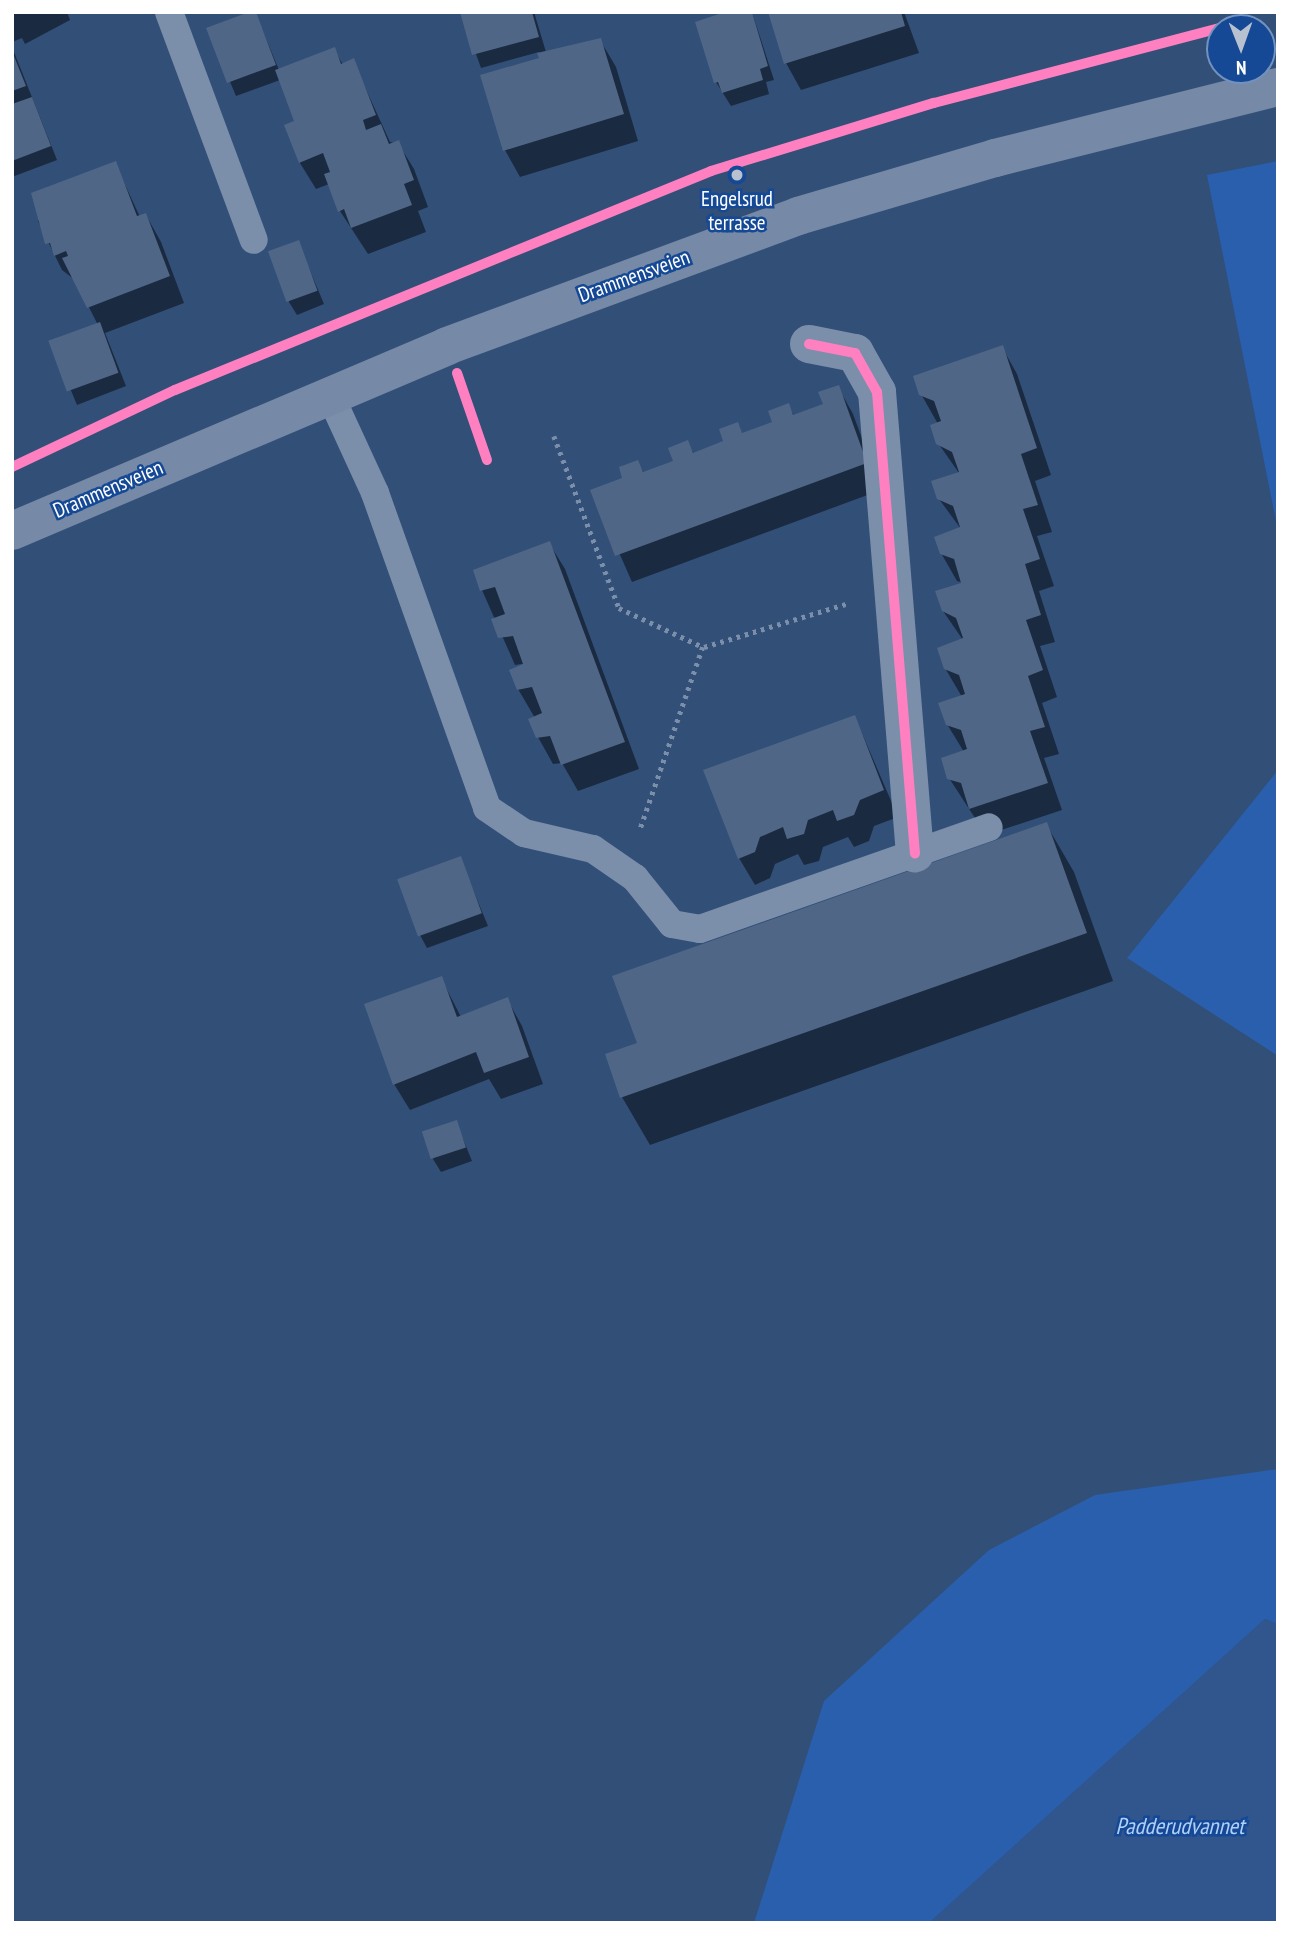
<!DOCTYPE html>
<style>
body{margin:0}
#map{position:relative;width:1290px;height:1935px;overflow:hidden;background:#324f78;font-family:"PT Sans Narrow",sans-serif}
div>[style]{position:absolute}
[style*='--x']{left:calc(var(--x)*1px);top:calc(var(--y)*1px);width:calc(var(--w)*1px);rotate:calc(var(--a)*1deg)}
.green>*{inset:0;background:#295fac}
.water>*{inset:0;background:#31568e}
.shadow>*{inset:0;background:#0007}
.building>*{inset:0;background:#4f6687;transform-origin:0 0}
.path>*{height:4.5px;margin-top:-2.25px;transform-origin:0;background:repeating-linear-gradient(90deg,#7b8fab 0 3.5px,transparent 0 8.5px)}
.service>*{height:28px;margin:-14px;padding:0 14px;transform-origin:14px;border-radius:14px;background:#7b8fab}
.minor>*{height:38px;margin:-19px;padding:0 19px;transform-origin:19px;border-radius:19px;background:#7b8fab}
.secondary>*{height:38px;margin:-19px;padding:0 19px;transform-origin:19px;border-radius:19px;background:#768aa7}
.cycleway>*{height:10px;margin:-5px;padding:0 5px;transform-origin:5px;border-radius:5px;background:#ff80c0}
.dots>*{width:19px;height:19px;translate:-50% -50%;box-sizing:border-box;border:4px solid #154995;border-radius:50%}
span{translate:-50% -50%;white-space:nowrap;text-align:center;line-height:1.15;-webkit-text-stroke:5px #154995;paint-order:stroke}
.poi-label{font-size:21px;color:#fff}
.street-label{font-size:21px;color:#fff}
.water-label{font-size:23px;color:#b1d0f9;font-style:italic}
.frame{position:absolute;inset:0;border:14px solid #fff;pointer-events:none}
.north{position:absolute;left:1206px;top:14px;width:70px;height:70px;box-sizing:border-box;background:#154995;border:2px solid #7392bf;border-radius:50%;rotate:179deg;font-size:19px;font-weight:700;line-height:28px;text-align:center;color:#fff}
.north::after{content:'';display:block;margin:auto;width:24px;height:32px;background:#b7c1d0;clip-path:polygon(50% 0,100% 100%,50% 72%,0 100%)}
</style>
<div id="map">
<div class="green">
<i style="clip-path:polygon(1278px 161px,1278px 531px,1207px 175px)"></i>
<i style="clip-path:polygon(1278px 770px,1278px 1056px,1127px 958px)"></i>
<i style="clip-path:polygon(1278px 1469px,1278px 1624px,1265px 1619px,929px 1923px,754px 1923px,824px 1701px,989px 1550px,1095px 1495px)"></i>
</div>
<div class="water">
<i style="clip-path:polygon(1265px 1619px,1278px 1624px,1278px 1923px,929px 1923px)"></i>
</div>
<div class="shadow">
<i style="clip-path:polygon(12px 12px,67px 12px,70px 20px,25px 44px,22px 38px,12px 42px)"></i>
<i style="clip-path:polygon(255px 12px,279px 70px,334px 49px,343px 65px,353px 61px,390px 142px,398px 143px,414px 169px,428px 207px,418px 211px,426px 232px,368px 254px,340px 211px,329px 184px,316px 189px,300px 163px,286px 126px,296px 122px,280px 80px,236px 96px,208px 29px)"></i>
<i style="clip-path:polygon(461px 12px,534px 12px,546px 52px,600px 40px,616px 67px,638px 141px,520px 177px,505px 150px,541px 59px,539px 52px,481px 68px)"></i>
<i style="clip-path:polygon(752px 12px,774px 80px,766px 82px,769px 94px,731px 106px,716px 82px)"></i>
<i style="clip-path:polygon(770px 12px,904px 12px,919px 53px,801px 90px,786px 63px)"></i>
<i style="clip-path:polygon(12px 47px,57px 160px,12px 177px)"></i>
<i style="clip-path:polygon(115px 163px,140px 217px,146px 215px,161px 242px,184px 303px,105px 333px,126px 386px,77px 405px,51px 342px,98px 325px,75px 280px,62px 270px,38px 221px)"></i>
<i style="clip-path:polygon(298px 242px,324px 304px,297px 315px,289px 302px)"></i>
<i style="clip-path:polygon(1002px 347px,1017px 374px,1051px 475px,1035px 481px,1052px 532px,1037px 536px,1054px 586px,1039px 591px,1055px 642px,1040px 646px,1057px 697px,1042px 703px,1059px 754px,1044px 758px,1062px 810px,986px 835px,949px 778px,964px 752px,947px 724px,962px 697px,945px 668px,963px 640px,943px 611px,965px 583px,957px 581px,941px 553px,961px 529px,939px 499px,959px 473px,938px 443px,938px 424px,921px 394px)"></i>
<i style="clip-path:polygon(838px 387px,853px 414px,881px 490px,632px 582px,592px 491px,625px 479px,637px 462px,644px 473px,675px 462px,687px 442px,694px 454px,726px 443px,737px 424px,743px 435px,774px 423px,788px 405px,794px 416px,825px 405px)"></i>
<i style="clip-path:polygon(549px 543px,565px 569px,639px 769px,578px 791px,562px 763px,553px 764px,538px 737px,535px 718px,518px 689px,528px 663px,515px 665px,482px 590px)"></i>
<i style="clip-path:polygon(855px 717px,898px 817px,874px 826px,869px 841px,854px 847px,848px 837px,823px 847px,819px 861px,804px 865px,798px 854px,775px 864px,770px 878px,755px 885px,739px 858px)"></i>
<i style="clip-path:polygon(1046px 824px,1074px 872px,1113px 981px,650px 1145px,622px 1097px,607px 1055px,639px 1044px)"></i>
<i style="clip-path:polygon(460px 858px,488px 926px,427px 948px,420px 935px)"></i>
<i style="clip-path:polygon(441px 978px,461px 1017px,507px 999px,522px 1026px,543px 1084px,501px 1099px,489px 1079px,410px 1110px,394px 1084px)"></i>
<i style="clip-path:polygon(456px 1122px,472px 1161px,441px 1172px,433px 1159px)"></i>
</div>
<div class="building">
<i style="clip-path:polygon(249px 12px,256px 12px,276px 65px,227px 83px,206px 28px)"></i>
<i style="clip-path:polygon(460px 12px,532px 12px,539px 37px,472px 55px)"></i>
<i style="clip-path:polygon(725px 12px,752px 12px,768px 66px,760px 69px,763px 80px,722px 93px,718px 82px,714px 83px,695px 22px)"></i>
<i style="clip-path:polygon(768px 12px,901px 12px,905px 26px,784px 64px)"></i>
<i style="clip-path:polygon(601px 38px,624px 114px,503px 151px,480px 75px,539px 58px,537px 53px)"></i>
<i style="clip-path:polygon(335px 47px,341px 64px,354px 58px,376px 115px,363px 120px,366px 130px,381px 124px,389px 144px,399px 140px,414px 180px,404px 184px,412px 205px,351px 228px,344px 209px,338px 212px,324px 174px,330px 172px,323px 153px,299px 163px,284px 125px,294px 121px,275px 70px)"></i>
<i style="clip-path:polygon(12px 51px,26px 86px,12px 91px)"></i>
<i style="clip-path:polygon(32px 97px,51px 146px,12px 161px,12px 104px)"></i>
<i style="clip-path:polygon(116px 161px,137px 216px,146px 213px,170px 276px,87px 308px,62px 258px,68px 256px,66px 251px,54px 256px,50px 243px,45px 244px,31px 193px)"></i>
<i style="left:299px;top:240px;width:54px;height:33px;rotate:70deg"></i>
<i style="left:100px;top:322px;width:54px;height:55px;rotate:70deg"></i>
<i style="clip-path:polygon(1003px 345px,1037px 448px,1021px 454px,1038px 505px,1023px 509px,1040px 559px,1025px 564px,1041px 615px,1026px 620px,1043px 670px,1028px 676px,1045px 727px,1030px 731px,1048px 783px,969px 809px,961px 783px,947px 779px,941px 758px,967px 749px,961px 730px,946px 725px,938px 703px,965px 694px,959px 675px,944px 669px,937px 648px,963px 638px,956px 618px,942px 611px,935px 591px,961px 583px,954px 559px,940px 554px,934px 537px,960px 527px,953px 506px,937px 499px,931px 481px,959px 472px,952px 452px,936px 444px,930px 425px,941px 421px,934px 401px,919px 395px,913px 376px)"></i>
<i style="clip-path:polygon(839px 385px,867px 463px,615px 556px,590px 490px,622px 478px,619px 467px,638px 460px,643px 472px,673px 461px,668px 448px,688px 440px,693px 453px,723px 441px,719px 429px,738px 422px,742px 433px,772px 422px,768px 411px,789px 403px,793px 415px,823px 404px,818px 392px)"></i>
<i style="clip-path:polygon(550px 541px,625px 742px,561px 765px,550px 736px,536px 738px,528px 719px,542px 713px,532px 687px,517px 690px,509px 670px,523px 664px,513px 636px,498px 638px,491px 619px,505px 614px,495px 587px,480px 591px,473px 570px)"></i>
<i style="clip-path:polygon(855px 715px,884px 790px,860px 800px,854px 815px,837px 821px,833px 810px,808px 820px,804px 834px,787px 839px,783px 827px,760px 837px,755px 852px,738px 859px,703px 770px)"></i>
<i style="clip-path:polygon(1047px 822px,1087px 933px,620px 1098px,605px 1054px,637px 1043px,612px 976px)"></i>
<i style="left:461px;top:856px;width:61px;height:68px;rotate:70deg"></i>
<i style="clip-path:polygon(442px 976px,457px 1017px,508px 997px,529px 1057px,484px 1073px,476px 1052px,393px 1085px,364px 1004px)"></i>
<i style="left:457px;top:1120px;width:29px;height:37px;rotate:72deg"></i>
</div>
<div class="path">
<i style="--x:554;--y:436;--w:184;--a:69.3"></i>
<i style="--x:619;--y:608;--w:93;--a:24.9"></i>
<i style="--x:703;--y:647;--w:194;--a:109"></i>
<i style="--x:704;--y:647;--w:152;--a:-16.9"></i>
</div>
<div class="service">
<i style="--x:169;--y:12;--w:243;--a:69.6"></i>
<i style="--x:330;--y:395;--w:108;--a:65.3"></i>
<i style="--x:375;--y:493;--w:334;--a:70.4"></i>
<i style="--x:487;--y:808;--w:45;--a:34"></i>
<i style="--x:524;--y:833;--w:71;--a:13.1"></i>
<i style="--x:593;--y:849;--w:51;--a:34.6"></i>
<i style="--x:635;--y:878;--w:59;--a:51.2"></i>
<i style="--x:672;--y:924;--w:28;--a:10"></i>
<i style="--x:700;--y:929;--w:306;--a:-19.4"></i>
</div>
<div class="minor">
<i style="--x:809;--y:344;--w:47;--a:11.1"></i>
<i style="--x:855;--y:353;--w:45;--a:60.6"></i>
<i style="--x:877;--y:392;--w:463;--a:85.3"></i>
</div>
<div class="secondary">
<i style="--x:12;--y:531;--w:473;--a:-23"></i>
<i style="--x:447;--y:346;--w:374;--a:-20.3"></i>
<i style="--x:798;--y:216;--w:205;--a:-16.4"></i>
<i style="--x:995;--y:158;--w:292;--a:-14.1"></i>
</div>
<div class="cycleway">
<i style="--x:809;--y:344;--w:47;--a:11.1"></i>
<i style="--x:855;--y:353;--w:45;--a:60.6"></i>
<i style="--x:877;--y:392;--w:463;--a:85.3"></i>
<i style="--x:457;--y:373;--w:92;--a:71"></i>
<i style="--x:12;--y:467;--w:180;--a:-25.3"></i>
<i style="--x:175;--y:390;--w:579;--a:-22.22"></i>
<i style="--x:711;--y:171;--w:233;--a:-17"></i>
<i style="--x:934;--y:103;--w:296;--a:-14.7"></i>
</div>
<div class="dots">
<i style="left:737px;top:175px;background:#b7c1d0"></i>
</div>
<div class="poi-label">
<span style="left:737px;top:211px">Engelsrud<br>terrasse</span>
</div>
<div class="street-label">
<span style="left:634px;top:276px;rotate:-20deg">Drammensveien</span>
<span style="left:108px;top:489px;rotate:-23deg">Drammensveien</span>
</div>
<div class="water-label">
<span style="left:1180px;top:1826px">Padderudvannet</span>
</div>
<div class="frame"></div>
<div class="north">N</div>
</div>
